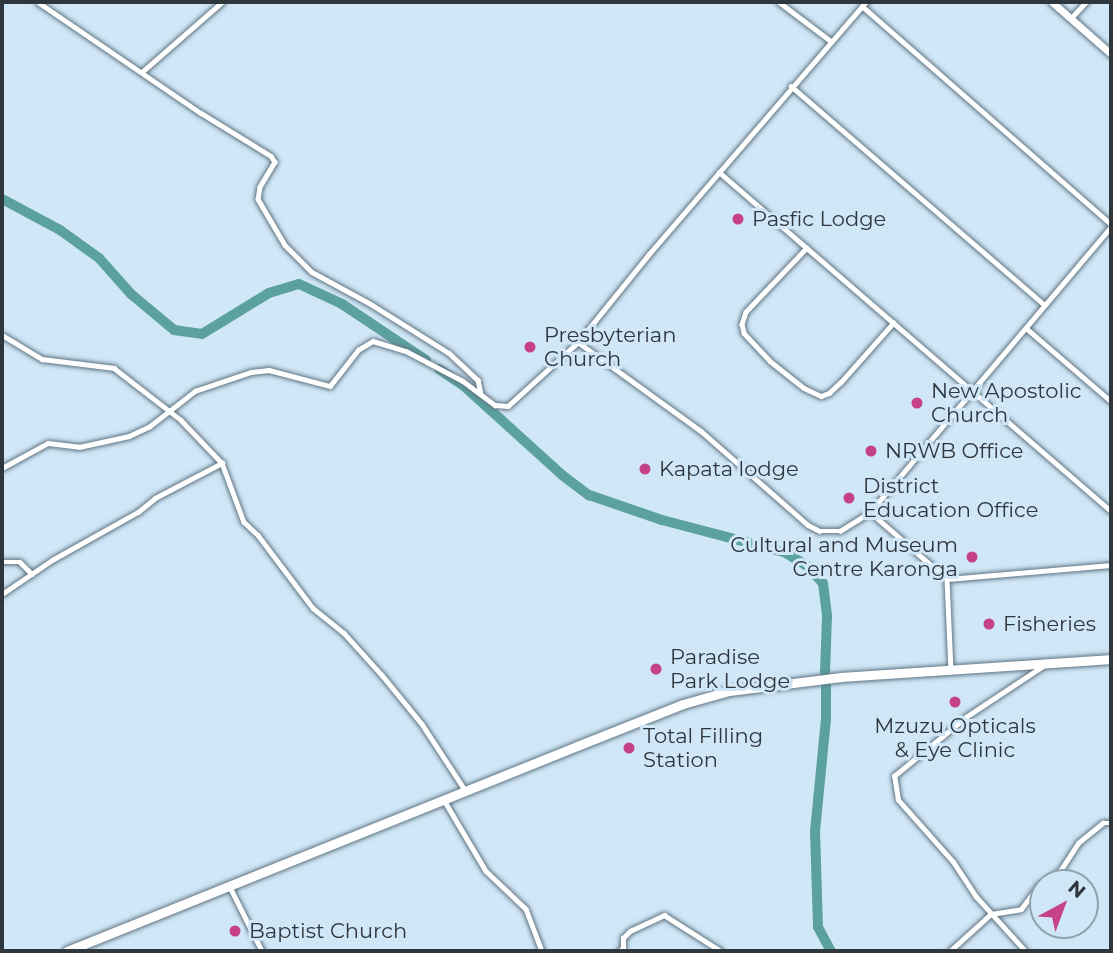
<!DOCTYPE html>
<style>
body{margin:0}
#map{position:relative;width:1113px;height:953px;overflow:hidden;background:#d0e7f7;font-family:Montserrat,sans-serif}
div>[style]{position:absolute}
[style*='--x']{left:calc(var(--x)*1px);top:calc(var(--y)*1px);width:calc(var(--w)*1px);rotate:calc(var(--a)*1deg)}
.river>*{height:10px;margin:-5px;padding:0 5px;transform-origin:5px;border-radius:5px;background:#5ba29e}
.roads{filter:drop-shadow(0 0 2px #607583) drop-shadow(0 0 2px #607583)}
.street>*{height:4.5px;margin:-2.25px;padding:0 2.25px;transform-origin:2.25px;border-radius:2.25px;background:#fff}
.primary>*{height:7px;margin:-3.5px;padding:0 3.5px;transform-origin:3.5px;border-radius:3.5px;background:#fff}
.highway>*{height:9px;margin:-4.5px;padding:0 4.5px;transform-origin:4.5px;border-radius:4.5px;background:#fff}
.dots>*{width:19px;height:19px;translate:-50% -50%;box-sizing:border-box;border:4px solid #d0e7f7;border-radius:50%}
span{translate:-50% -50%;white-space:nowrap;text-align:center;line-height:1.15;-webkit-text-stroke:6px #d0e7f7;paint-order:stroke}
.poi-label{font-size:21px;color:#2e373d}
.left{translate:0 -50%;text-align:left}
.right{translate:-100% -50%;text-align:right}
.frame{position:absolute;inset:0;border:4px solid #2e373d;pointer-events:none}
.north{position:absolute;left:1029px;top:869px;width:70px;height:70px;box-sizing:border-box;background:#d0e7f7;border:2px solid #8fa1ad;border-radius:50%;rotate:41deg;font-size:19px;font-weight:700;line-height:28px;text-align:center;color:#2e373d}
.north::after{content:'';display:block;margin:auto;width:24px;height:32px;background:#c5428a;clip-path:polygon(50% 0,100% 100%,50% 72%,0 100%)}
</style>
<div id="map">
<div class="river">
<i style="--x:2;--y:199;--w:66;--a:28.1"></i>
<i style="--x:60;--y:230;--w:48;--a:35.7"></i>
<i style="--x:99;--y:258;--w:48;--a:48.4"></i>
<i style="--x:131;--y:294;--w:56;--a:39.9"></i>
<i style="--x:174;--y:330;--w:28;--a:8"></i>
<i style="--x:202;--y:334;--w:79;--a:-31.5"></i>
<i style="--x:269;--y:293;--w:31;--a:-17"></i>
<i style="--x:299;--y:284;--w:47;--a:24.9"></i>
<i style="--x:342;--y:304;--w:101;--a:33.7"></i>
<i style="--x:439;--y:369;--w:30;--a:34"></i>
<i style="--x:464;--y:386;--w:132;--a:42.2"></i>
<i style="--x:562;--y:475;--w:34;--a:37"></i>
<i style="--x:589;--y:495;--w:77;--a:18.9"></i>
<i style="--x:662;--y:520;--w:126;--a:14.7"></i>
<i style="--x:784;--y:552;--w:27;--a:31"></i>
<i style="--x:807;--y:566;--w:23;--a:47"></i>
<i style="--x:823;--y:583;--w:33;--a:83"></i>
<i style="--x:827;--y:616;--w:56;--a:92"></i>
<i style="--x:826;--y:683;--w:36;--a:90"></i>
<i style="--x:826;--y:719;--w:113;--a:95.6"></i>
<i style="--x:815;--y:831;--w:96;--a:88.2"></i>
<i style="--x:818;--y:927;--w:27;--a:62"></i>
</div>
<div class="roads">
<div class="street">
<i style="--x:38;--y:2;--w:197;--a:34.3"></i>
<i style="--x:201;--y:113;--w:82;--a:31.6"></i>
<i style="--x:271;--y:156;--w:7;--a:56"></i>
<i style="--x:275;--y:162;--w:29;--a:121"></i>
<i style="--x:260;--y:187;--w:12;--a:99"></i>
<i style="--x:258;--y:199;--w:53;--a:59.6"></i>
<i style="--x:285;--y:245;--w:38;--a:45"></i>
<i style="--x:312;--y:272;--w:65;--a:28.5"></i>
<i style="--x:369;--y:303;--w:94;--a:32"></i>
<i style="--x:449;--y:353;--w:40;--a:43"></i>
<i style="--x:478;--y:380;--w:14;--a:78"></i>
<i style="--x:779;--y:2;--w:65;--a:36.9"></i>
<i style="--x:862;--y:6;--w:331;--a:41.2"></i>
<i style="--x:1071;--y:18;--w:22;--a:-47"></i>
<i style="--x:142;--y:72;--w:106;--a:-41.2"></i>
<i style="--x:791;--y:86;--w:335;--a:40.8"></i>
<i style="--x:719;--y:172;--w:518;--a:40.85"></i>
<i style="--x:807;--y:248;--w:88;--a:133.6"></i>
<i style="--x:746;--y:312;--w:13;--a:108"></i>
<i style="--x:742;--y:324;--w:9;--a:77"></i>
<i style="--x:744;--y:333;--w:38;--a:47"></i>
<i style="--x:770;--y:361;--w:43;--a:38.5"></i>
<i style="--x:804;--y:388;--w:19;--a:25"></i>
<i style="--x:821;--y:396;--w:9;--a:-21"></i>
<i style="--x:829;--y:393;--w:16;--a:-43"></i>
<i style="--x:841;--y:382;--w:79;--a:-48.6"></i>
<i style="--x:1026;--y:328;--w:112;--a:40.7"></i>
<i style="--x:2;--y:335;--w:47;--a:31"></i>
<i style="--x:42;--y:359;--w:73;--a:7.1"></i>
<i style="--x:114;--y:368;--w:85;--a:37.8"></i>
<i style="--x:181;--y:420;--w:59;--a:46.4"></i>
<i style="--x:578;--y:342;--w:152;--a:35.9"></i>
<i style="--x:701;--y:431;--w:142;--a:41.3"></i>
<i style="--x:808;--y:525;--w:13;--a:27"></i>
<i style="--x:820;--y:531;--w:20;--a:0"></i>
<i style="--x:840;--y:531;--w:36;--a:-32"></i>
<i style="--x:870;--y:512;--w:102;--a:41"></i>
<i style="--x:947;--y:579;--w:90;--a:87.5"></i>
<i style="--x:2;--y:468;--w:52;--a:-28.5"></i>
<i style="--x:48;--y:443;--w:31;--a:7"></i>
<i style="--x:79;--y:447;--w:51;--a:-12.4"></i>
<i style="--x:129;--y:436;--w:23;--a:-25"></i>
<i style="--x:150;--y:426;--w:57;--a:-37.9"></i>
<i style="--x:195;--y:391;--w:59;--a:-18.7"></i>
<i style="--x:251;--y:372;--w:18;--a:-6"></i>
<i style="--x:269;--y:370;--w:63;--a:14.7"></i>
<i style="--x:330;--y:386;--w:46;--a:-52.1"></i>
<i style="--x:358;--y:350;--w:17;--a:-31"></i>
<i style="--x:373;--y:341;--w:34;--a:17"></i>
<i style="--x:406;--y:351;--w:64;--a:27.8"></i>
<i style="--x:463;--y:381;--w:40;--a:37"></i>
<i style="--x:495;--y:405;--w:13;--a:4"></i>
<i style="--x:508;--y:406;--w:95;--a:-42.4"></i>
<i style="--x:578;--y:342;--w:113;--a:-51.1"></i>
<i style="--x:649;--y:254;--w:333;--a:-49.3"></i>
<i style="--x:870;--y:512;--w:373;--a:-49.8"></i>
<i style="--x:2;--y:562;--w:18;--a:0"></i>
<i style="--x:20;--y:562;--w:17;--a:45"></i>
<i style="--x:947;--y:579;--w:165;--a:-4.9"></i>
<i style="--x:2;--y:594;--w:60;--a:-34.2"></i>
<i style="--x:52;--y:560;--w:98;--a:-29.2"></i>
<i style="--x:138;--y:512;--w:22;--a:-39"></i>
<i style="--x:155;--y:498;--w:76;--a:-27.6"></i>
<i style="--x:222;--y:463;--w:63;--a:69.6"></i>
<i style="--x:244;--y:522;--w:19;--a:43"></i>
<i style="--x:258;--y:535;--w:91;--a:53"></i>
<i style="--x:313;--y:608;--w:40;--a:39"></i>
<i style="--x:344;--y:633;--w:57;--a:47.9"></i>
<i style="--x:382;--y:675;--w:63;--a:50.8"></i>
<i style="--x:422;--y:724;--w:79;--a:56.9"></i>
<i style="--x:444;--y:800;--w:82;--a:59.4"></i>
<i style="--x:486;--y:871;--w:55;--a:43.5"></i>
<i style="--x:526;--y:909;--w:45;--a:69.1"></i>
<i style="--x:230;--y:887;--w:72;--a:63.4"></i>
<i style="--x:619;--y:951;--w:5;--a:-37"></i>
<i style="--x:623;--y:948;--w:10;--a:-90"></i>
<i style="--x:623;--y:938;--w:10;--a:-45"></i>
<i style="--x:630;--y:931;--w:38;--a:-25"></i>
<i style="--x:664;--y:915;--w:67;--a:32.3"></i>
<i style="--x:950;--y:951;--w:55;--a:-42.1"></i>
<i style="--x:991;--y:914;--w:30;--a:-9"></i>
<i style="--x:1021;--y:909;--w:30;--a:-53"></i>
<i style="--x:1039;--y:885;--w:25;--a:-34"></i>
<i style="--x:1060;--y:871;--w:33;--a:-57"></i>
<i style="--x:1078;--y:843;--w:32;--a:-39"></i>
<i style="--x:1103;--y:823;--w:8;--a:0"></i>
<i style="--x:1025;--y:951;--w:73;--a:-132.2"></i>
<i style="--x:976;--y:897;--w:42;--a:-123.3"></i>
<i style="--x:953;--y:862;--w:83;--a:-131.6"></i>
<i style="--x:898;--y:800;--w:24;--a:-99"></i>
<i style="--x:894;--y:776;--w:93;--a:-39.3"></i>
<i style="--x:966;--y:717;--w:92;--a:-33.5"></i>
</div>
<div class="primary">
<i style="--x:1052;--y:2;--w:79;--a:41.4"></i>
</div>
<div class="highway">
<i style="--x:67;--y:951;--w:550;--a:-21.9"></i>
<i style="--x:577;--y:746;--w:114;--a:-21.6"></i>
<i style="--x:683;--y:704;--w:48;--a:-15.8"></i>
<i style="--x:729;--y:691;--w:113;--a:-7.1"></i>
<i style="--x:841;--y:677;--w:271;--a:-3.8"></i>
</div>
</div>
<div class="dots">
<i style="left:738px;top:219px;background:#c5428a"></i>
<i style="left:530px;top:347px;background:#c5428a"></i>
<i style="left:917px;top:403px;background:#c5428a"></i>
<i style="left:871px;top:451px;background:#c5428a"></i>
<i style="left:645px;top:469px;background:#c5428a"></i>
<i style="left:849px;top:498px;background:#c5428a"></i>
<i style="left:972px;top:557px;background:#c5428a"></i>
<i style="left:989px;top:624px;background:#c5428a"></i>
<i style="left:656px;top:669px;background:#c5428a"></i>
<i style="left:955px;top:702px;background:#c5428a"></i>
<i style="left:629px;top:748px;background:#c5428a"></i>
<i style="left:235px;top:931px;background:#c5428a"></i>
</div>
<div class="poi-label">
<span class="left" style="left:752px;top:219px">Pasfic Lodge</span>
<span class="left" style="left:544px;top:347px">Presbyterian<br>Church</span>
<span class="left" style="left:931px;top:403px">New Apostolic<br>Church</span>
<span class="left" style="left:885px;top:451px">NRWB Office</span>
<span class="left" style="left:659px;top:469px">Kapata lodge</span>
<span class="left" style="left:863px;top:498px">District<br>Education Office</span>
<span class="right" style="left:958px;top:557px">Cultural and Museum<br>Centre Karonga</span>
<span class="left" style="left:1003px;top:624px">Fisheries</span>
<span class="left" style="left:670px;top:669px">Paradise<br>Park Lodge</span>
<span style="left:955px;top:738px">Mzuzu Opticals<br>&amp; Eye Clinic</span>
<span class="left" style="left:643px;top:748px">Total Filling<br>Station</span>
<span class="left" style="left:249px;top:931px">Baptist Church</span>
</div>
<div class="frame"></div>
<div class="north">N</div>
</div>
